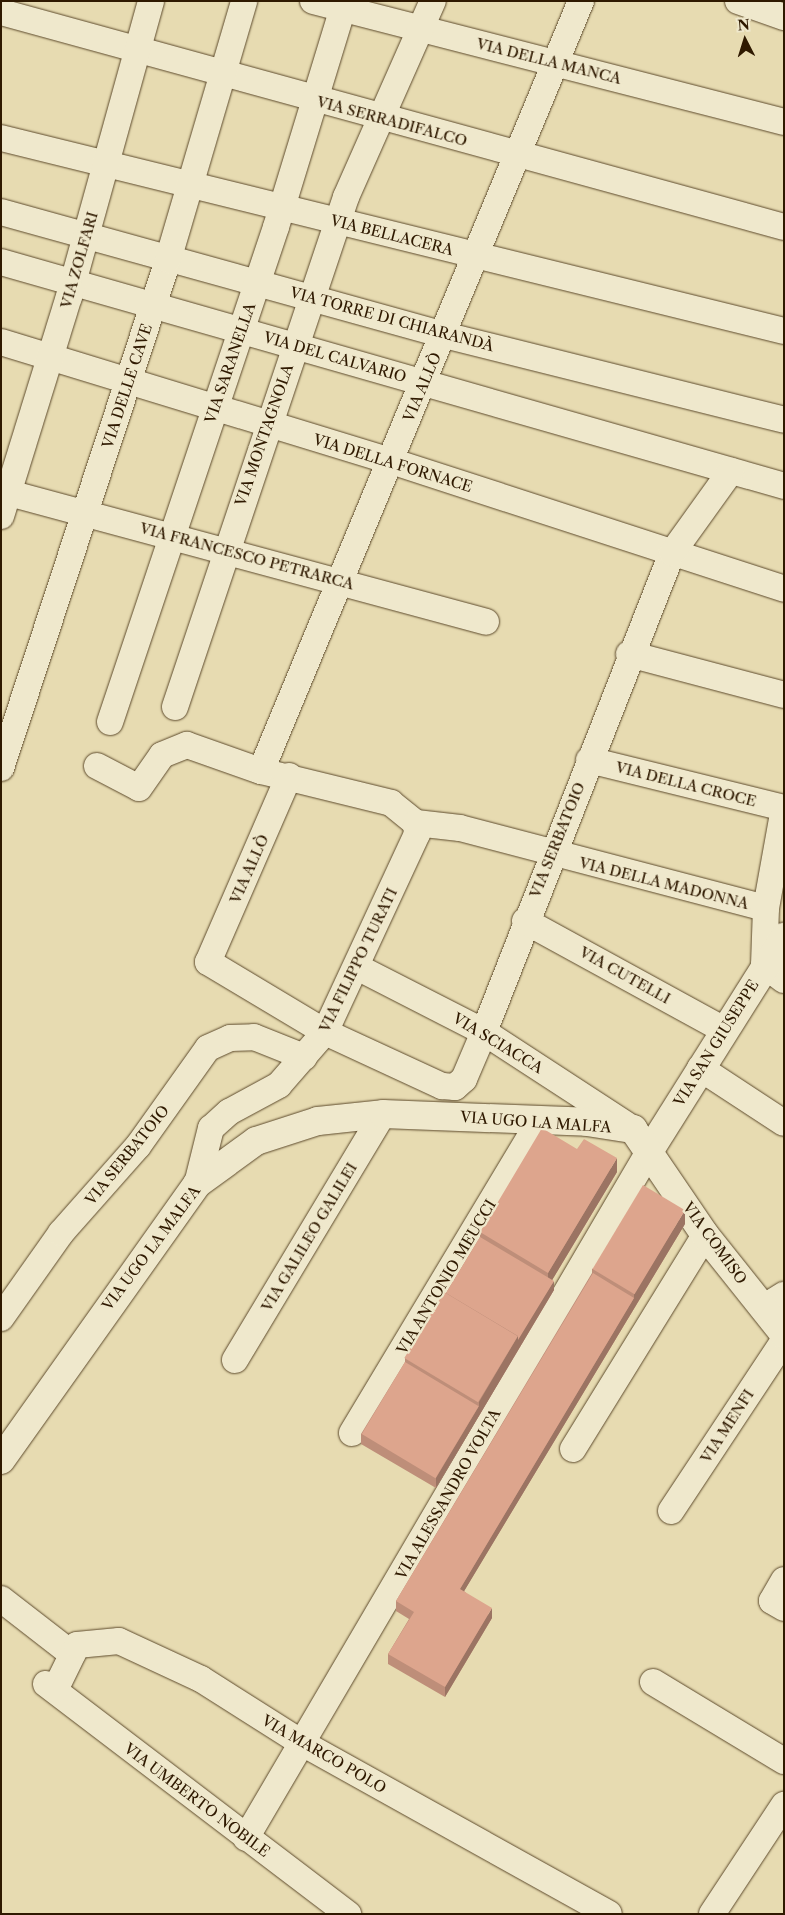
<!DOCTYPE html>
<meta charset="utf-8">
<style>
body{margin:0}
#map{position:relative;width:785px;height:1915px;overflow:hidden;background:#e7dbb1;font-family:"Libre Caslon Text",serif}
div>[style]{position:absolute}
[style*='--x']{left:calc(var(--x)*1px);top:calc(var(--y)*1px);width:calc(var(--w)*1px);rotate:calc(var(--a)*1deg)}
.roads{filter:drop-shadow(0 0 1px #5d4a2c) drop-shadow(0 0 1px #5d4a2c)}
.minor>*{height:26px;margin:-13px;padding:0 13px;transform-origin:13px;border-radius:13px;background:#efe8cc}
.tertiary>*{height:28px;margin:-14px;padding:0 14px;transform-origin:14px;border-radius:14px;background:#efe8cc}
.wall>*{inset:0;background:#be8e79}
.shaded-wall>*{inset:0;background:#9b7463}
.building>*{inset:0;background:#dda58d;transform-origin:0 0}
span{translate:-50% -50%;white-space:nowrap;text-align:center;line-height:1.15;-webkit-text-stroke:4.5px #efe8cc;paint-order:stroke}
.street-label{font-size:15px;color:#2f1900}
.frame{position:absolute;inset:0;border:2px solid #2f1900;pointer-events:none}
.north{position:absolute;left:720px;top:15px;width:50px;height:50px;-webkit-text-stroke:4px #efe8cc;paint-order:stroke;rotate:355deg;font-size:14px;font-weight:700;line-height:20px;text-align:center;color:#2f1900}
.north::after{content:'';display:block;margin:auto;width:18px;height:22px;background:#2f1900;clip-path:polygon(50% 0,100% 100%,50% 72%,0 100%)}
</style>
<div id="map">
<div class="roads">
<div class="minor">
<i style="--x:313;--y:1;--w:486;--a:14.4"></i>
<i style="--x:738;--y:1;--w:49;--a:19.2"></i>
<i style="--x:1;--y:12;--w:812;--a:15.35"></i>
<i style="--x:1;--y:138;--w:806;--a:13.85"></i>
<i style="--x:1;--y:212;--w:460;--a:15.5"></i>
<i style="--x:444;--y:335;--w:350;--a:14"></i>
<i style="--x:1;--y:262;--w:814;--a:15.96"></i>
<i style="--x:1;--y:342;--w:408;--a:17"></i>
<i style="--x:391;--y:461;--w:413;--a:18"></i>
<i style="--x:9;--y:493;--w:494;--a:15.1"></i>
<i style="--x:1;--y:516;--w:229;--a:-72.8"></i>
<i style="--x:69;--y:297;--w:307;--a:-74.5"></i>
<i style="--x:629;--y:654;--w:160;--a:14.8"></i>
<i style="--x:175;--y:707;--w:538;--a:-71.46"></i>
<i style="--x:346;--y:197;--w:214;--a:-66.1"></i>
<i style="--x:110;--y:722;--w:522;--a:-71.46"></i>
<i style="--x:276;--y:227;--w:236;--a:-73"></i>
<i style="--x:589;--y:760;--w:201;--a:13.8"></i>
<i style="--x:97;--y:766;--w:47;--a:27.6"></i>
<i style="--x:139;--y:788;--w:40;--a:-55.1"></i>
<i style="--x:162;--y:755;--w:27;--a:-22"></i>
<i style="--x:187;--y:745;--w:78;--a:19.4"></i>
<i style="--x:261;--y:771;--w:134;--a:13.8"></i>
<i style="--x:391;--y:803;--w:32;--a:39"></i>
<i style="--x:416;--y:823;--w:11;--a:85"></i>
<i style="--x:417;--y:834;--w:218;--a:114.9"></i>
<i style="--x:325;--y:1032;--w:70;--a:131"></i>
<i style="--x:279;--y:1085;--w:57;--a:151.6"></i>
<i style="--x:229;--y:1112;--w:24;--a:138"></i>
<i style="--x:211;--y:1128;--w:58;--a:104"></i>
<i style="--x:1;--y:768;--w:535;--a:-71.8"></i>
<i style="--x:168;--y:260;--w:270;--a:-73.6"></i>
<i style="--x:261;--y:771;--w:834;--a:-67.43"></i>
<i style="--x:289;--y:776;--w:203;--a:113.5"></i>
<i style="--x:208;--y:962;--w:136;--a:30.9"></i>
<i style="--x:325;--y:1032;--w:129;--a:24.8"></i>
<i style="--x:442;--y:1086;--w:13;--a:4"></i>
<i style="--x:455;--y:1087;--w:12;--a:-42"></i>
<i style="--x:464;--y:1079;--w:51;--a:-66.9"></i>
<i style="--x:484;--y:1032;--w:515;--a:-68.57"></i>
<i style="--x:672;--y:553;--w:101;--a:-54.3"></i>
<i style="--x:784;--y:808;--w:102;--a:100.2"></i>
<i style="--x:766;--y:908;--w:57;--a:92"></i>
<i style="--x:764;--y:965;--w:25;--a:37"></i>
<i style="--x:416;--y:823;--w:44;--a:6.5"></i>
<i style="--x:460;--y:828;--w:316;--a:14.7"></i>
<i style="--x:525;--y:921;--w:227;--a:28.7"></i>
<i style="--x:357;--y:967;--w:143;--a:27.1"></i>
<i style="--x:484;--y:1032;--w:178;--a:33.1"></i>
<i style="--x:700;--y:1068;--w:100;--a:33.2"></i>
<i style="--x:763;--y:1308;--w:25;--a:-32"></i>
<i style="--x:1;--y:1318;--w:104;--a:-54.8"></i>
<i style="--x:61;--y:1233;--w:116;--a:-48.5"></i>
<i style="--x:138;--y:1146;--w:120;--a:-54.5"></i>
<i style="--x:208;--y:1048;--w:24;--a:-24"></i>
<i style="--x:230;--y:1038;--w:24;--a:-2"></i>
<i style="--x:254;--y:1037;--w:54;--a:21.8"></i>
<i style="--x:235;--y:1360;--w:287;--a:-59"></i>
<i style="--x:352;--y:1433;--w:365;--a:-59"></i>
<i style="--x:573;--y:1449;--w:251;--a:-58.3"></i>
<i style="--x:671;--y:1511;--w:205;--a:-56.5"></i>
<i style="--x:784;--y:1580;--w:24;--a:120"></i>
<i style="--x:772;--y:1601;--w:14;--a:30"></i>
<i style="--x:1;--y:1599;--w:90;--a:37.8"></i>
<i style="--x:653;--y:1682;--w:153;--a:31.1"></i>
<i style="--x:46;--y:1684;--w:380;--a:37.3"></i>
<i style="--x:55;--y:1690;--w:50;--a:-63.9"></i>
<i style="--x:77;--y:1645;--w:42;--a:-5.4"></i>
<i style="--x:119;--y:1641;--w:90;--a:24.9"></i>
<i style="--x:201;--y:1679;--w:120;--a:32.4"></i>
<i style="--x:302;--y:1743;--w:351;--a:29.1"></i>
<i style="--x:246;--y:1838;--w:798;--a:-59.58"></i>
<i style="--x:712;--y:1914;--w:131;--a:-56.6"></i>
</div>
<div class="tertiary">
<i style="--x:650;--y:1150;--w:252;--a:-57.8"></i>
<i style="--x:1;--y:1460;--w:339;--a:-54.6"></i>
<i style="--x:197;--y:1184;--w:73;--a:-36.1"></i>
<i style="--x:256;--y:1141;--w:65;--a:-17.9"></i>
<i style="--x:318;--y:1121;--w:65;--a:-6.1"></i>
<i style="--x:383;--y:1114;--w:204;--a:2.2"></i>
<i style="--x:587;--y:1122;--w:47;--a:8.7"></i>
<i style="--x:633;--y:1129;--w:128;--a:55.8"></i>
<i style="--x:705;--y:1235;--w:127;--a:51.4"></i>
</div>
</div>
<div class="wall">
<i style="clip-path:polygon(577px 1149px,617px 1172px,552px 1280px,554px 1290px,436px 1488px,361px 1444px,361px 1434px,405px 1362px,405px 1358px,446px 1293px,480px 1237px,480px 1232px)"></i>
<i style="clip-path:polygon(685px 1224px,464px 1591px,492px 1618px,445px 1697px,388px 1664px,388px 1654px,409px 1619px,396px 1611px,396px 1601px,592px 1273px,592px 1269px)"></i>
</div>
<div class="shaded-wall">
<i style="clip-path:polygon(617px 1158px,617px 1172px,548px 1287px,548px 1273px)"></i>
<i style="clip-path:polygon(685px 1210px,685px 1224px,460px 1598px,460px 1589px,634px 1298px,634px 1294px)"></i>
<i style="clip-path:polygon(554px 1281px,554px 1290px,436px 1488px,436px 1478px,479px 1406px,479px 1402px,518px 1336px)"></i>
<i style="clip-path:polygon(492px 1608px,492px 1618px,445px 1697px,445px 1687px)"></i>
</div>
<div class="building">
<i style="clip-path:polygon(542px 1128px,577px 1149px,584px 1139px,617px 1158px,548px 1273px,480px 1232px)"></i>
<i style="left:643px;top:1185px;width:49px;height:98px;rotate:31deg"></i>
<i style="clip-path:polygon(480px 1237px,554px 1281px,518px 1340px,518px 1336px,446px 1293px)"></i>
<i style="clip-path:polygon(593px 1273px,634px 1298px,460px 1589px,492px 1608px,445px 1687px,388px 1654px,414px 1612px,396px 1601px)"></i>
<i style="left:444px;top:1292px;width:86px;height:77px;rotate:31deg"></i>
<i style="left:405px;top:1362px;width:86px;height:84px;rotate:31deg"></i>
</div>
<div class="street-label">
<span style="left:549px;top:61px;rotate:14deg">VIA DELLA MANCA</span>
<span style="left:392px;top:121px;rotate:15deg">VIA SERRADIFALCO</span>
<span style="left:392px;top:235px;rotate:14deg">VIA BELLACERA</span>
<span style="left:79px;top:260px;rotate:-74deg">VIA ZOLFARI</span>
<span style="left:392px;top:319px;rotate:15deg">VIA TORRE DI CHIARANDÀ</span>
<span style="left:335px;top:357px;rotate:16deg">VIA DEL CALVARIO</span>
<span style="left:230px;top:363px;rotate:-71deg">VIA SARANELLA</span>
<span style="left:127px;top:386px;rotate:-72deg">VIA DELLE CAVE</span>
<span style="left:422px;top:387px;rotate:-67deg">VIA ALLÒ</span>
<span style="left:264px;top:435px;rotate:-71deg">VIA MONTAGNOLA</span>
<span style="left:393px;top:463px;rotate:17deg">VIA DELLA FORNACE</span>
<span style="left:247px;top:556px;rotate:15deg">VIA FRANCESCO PETRARCA</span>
<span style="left:686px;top:784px;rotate:14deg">VIA DELLA CROCE</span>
<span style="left:557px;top:840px;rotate:-68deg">VIA SERBATOIO</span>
<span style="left:249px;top:869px;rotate:-66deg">VIA ALLÒ</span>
<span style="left:664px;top:883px;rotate:14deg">VIA DELLA MADONNA</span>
<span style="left:358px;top:960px;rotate:-64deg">VIA FILIPPO TURATI</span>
<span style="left:625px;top:975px;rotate:29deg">VIA CUTELLI</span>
<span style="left:498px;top:1043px;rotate:31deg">VIA SCIACCA</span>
<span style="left:716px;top:1043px;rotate:-58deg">VIA SAN GIUSEPPE</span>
<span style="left:536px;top:1122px;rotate:4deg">VIA UGO LA MALFA</span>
<span style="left:127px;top:1155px;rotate:-51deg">VIA SERBATOIO</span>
<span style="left:309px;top:1237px;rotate:-59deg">VIA GALILEO GALILEI</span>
<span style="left:715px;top:1243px;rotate:54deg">VIA COMISO</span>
<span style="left:151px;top:1248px;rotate:-53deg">VIA UGO LA MALFA</span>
<span style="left:446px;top:1277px;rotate:-59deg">VIA ANTONIO MEUCCI</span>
<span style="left:727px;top:1426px;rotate:-57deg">VIA MENFI</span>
<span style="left:448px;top:1494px;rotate:-60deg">VIA ALESSANDRO VOLTA</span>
<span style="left:324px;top:1754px;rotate:30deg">VIA MARCO POLO</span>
<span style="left:197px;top:1800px;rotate:37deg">VIA UMBERTO NOBILE</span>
</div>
<div class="frame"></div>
<div class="north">N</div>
</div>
